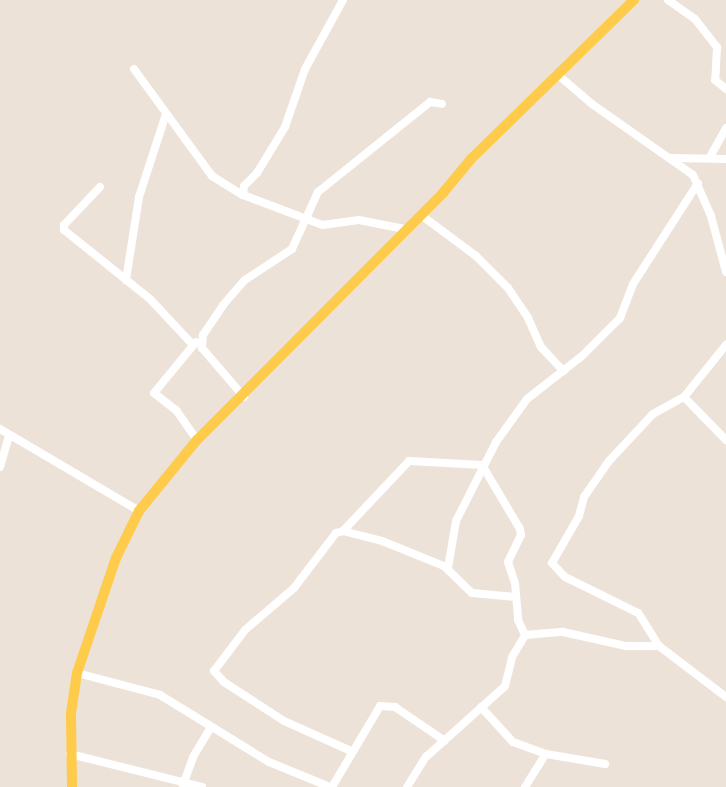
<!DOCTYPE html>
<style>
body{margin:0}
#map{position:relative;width:726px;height:787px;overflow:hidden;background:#ece2d7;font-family:"PT Sans",sans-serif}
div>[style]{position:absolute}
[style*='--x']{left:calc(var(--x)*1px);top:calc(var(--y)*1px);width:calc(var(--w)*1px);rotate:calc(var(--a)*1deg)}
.minor>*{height:8px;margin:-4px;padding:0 4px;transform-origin:4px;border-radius:4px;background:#fff}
.major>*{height:10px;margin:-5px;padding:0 5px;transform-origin:5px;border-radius:5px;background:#ffcb4a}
span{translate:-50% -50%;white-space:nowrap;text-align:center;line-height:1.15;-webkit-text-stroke:4.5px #fff;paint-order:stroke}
</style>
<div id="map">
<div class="minor">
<i style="--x:343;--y:0;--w:79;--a:118.8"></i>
<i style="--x:305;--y:69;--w:61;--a:109"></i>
<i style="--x:285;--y:127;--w:54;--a:121.3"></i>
<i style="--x:257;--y:173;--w:18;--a:135"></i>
<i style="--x:244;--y:186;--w:9;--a:96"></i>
<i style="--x:243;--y:195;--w:85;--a:20.6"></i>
<i style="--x:323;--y:225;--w:36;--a:-8"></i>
<i style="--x:359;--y:220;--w:46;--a:11.3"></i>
<i style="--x:668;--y:0;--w:33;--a:35"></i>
<i style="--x:695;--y:19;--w:36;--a:52"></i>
<i style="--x:717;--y:47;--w:33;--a:93"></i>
<i style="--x:715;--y:80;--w:14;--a:39"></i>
<i style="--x:134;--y:69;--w:132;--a:53.9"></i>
<i style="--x:212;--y:176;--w:36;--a:32"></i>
<i style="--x:557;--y:74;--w:46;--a:40.6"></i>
<i style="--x:592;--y:104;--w:123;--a:35.1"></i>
<i style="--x:693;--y:175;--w:45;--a:66.3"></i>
<i style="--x:711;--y:216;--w:58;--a:75"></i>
<i style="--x:710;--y:157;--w:33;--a:-61"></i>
<i style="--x:671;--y:158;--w:55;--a:1"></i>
<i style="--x:100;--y:187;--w:52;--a:133.5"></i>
<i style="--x:64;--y:225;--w:5;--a:90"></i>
<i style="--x:64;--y:230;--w:110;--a:38.7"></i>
<i style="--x:150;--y:299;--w:63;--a:46.9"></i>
<i style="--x:421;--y:215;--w:69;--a:36.7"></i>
<i style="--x:476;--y:256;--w:45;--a:45"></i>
<i style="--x:508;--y:288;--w:36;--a:56"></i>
<i style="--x:528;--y:318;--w:32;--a:66"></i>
<i style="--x:541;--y:347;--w:33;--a:47"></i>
<i style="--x:126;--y:280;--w:84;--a:-81.1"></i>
<i style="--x:139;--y:197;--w:87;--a:-72"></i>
<i style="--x:196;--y:342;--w:66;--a:129.5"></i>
<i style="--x:154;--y:393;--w:28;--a:38"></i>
<i style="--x:176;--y:410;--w:37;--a:55"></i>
<i style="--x:244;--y:397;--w:65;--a:-130.6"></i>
<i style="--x:202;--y:348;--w:13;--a:-86"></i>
<i style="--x:203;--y:335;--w:36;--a:-56"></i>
<i style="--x:223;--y:305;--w:33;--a:-49"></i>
<i style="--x:245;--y:280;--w:56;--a:-33.4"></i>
<i style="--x:292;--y:249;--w:63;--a:-65.5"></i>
<i style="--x:318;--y:192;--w:144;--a:-38.8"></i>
<i style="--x:430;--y:102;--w:12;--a:9"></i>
<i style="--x:684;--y:397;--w:60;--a:45.7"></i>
<i style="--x:0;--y:429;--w:161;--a:30.5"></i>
<i style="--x:0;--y:467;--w:33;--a:-74"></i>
<i style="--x:343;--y:531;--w:96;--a:-46.7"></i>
<i style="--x:409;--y:461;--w:73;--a:3.1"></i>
<i style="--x:482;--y:465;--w:74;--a:59.3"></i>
<i style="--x:520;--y:529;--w:6;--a:81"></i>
<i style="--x:521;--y:535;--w:30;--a:116"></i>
<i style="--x:508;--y:562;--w:22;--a:72"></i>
<i style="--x:515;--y:583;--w:37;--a:85"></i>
<i style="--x:518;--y:620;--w:17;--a:65"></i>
<i style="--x:448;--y:568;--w:48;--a:-80.3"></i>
<i style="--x:456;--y:521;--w:89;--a:-63.1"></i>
<i style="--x:496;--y:442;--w:53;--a:-54.2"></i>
<i style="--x:527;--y:399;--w:70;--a:-38"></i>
<i style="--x:582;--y:356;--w:54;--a:-45"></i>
<i style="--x:620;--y:318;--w:36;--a:-69"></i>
<i style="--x:633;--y:284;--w:120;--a:-57.2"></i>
<i style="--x:659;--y:646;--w:39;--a:-122"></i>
<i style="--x:638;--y:613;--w:81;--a:-153.7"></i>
<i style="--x:565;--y:577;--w:19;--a:-133"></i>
<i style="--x:552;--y:563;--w:54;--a:-60.1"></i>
<i style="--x:579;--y:516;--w:20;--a:-75"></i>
<i style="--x:584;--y:497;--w:44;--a:-55.2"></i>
<i style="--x:609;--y:461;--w:64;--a:-46.9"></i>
<i style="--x:653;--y:414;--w:35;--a:-29"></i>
<i style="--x:684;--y:397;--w:67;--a:-51.1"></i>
<i style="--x:77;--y:673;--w:86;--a:14.8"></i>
<i style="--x:160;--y:695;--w:128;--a:31.6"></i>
<i style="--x:269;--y:762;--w:66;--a:22.3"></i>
<i style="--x:481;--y:707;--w:47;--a:47.6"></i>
<i style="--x:513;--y:742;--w:35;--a:20"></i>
<i style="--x:546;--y:754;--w:60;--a:9.6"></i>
<i style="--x:351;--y:751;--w:73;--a:-155.9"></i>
<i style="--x:284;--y:721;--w:72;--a:-147"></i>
<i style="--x:224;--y:682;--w:15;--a:-132"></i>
<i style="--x:214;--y:671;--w:51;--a:-52.9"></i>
<i style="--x:245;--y:630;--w:65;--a:-40.6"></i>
<i style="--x:294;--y:588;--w:69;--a:-52.6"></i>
<i style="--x:336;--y:533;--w:7;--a:-16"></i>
<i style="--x:343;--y:531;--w:40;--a:14.4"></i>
<i style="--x:382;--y:541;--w:67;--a:22"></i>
<i style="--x:444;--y:566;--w:39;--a:44"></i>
<i style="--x:472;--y:593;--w:44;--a:5.2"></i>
<i style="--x:70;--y:754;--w:136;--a:14"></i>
<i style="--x:183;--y:785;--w:30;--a:-70"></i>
<i style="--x:193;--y:757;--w:35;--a:-59"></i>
<i style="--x:332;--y:787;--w:94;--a:-59.3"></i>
<i style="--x:380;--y:706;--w:15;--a:4"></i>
<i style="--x:395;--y:707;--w:60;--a:34.2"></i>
<i style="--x:407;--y:787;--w:36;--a:-58"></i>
<i style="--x:426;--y:757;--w:106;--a:-41.9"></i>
<i style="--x:505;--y:686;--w:30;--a:-76"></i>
<i style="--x:512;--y:657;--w:26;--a:-59"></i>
<i style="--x:525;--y:635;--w:38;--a:-5"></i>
<i style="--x:563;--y:632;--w:65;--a:12.5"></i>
<i style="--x:626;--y:646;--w:33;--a:0"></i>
<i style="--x:659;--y:646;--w:84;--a:37.3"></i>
<i style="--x:525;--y:787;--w:39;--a:-58"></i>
</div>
<div class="major">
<i style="--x:72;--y:787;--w:74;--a:-90.8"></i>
<i style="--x:71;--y:713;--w:40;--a:-81.5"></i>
<i style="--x:77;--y:673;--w:121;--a:-71.3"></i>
<i style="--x:116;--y:558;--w:52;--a:-63.9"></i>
<i style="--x:139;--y:511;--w:92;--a:-50.8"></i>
<i style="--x:197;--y:440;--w:349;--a:-45.1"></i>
<i style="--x:443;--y:193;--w:44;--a:-50.5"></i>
<i style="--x:471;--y:159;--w:228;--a:-44.3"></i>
</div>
</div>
